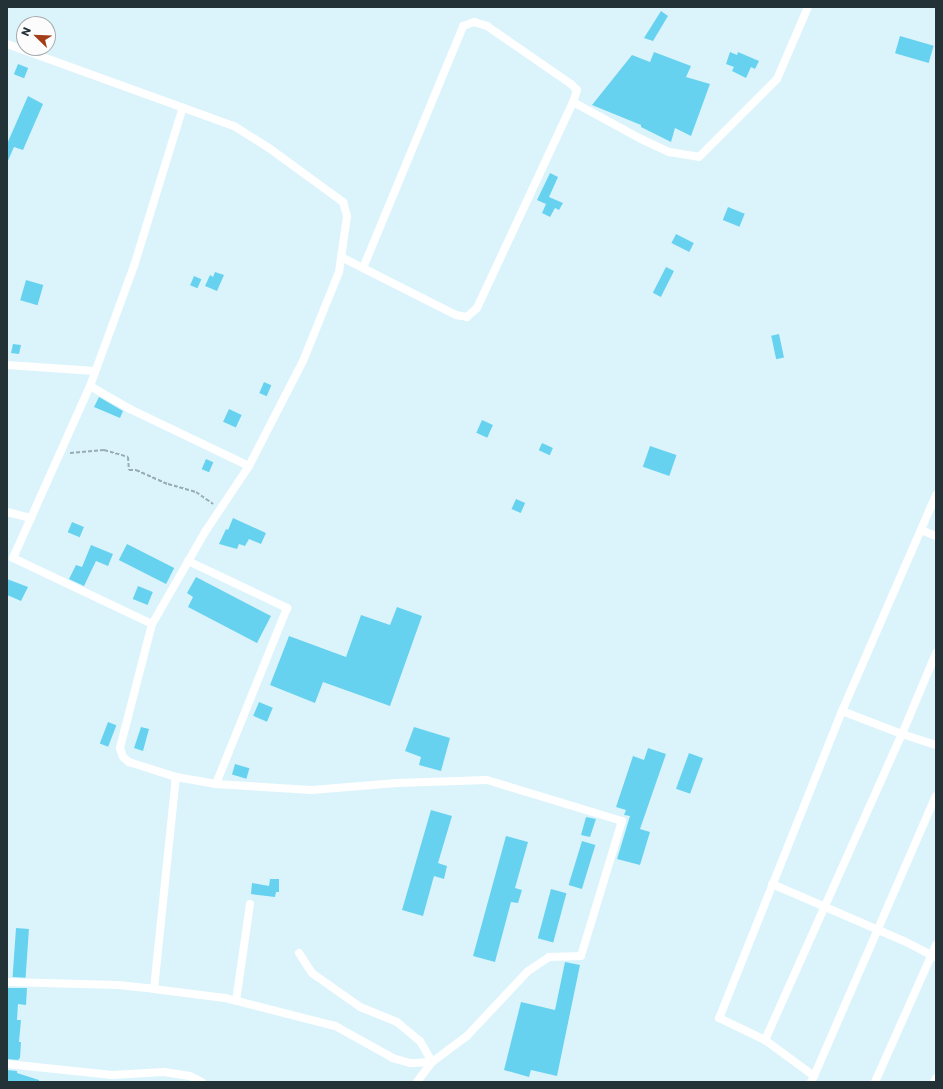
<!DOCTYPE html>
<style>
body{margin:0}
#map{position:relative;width:943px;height:1089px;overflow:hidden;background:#dbf4fb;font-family:Poppins,sans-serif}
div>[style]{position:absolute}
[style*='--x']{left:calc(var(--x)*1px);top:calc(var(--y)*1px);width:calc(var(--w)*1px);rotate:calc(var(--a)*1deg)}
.building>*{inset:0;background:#67d2f0;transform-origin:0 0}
.path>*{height:2px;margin-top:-1px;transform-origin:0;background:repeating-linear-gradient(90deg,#97adb3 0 4px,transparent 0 6px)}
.minor>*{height:8px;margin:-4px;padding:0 4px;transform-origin:4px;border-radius:4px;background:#fff}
span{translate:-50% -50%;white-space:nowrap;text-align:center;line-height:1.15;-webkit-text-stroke:3px #fcfcfc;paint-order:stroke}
.frame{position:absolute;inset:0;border:8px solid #223237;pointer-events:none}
.north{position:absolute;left:16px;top:16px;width:40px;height:40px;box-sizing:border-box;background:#fcfcfc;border:1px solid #a5abad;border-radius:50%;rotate:293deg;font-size:11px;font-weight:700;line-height:16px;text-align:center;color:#223237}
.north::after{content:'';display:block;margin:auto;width:14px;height:18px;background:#a33c17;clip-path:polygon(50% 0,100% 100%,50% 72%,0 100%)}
</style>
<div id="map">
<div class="building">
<i style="clip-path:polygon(661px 11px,668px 16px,653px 41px,644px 38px)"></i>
<i style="left:900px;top:36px;width:35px;height:18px;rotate:16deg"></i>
<i style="clip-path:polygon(654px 52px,691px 66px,686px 77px,710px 84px,691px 136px,675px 128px,671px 142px,641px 127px,641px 125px,592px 105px,632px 55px,650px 62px)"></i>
<i style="clip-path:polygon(730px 52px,737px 55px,738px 52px,759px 61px,755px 69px,751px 67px,746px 78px,732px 71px,734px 67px,726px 64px)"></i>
<i style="left:18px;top:64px;width:11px;height:11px;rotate:22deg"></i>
<i style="clip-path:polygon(28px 96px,43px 104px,23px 150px,14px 147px,7px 163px,7px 144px)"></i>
<i style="clip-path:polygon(550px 173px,558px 177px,549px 197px,563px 203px,559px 210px,555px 208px,550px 217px,542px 213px,546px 204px,537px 200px)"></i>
<i style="left:728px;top:207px;width:18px;height:14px;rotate:22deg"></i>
<i style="left:676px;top:234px;width:20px;height:10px;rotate:27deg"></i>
<i style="left:666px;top:267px;width:9px;height:29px;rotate:27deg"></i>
<i style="clip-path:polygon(215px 272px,224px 275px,217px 291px,205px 286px,210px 275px,213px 277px)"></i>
<i style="left:194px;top:276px;width:8px;height:10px;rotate:23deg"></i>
<i style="left:26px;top:280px;width:18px;height:21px;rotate:16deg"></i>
<i style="left:779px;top:334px;width:24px;height:8px;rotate:78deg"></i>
<i style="clip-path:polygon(13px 344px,21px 345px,19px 354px,11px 353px)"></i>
<i style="left:264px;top:382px;width:8px;height:12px;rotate:23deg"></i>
<i style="clip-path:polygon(99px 397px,123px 411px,120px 418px,94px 407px)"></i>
<i style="left:229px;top:409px;width:14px;height:14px;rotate:25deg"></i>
<i style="left:482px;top:420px;width:12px;height:14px;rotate:24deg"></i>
<i style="left:542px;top:443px;width:12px;height:8px;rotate:24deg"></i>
<i style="left:650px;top:446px;width:28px;height:22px;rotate:19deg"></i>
<i style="left:206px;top:459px;width:8px;height:11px;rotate:23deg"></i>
<i style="left:516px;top:499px;width:10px;height:11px;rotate:24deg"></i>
<i style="clip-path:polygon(233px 518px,266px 533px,261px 544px,249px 539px,245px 546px,239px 544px,237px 549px,219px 544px,226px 529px,228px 530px)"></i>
<i style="left:72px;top:522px;width:13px;height:11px;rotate:23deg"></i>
<i style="left:127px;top:544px;width:53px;height:18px;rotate:27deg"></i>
<i style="clip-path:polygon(91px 545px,113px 554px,108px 566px,96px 561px,84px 586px,69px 579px,76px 565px,82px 567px)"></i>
<i style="clip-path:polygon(196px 577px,271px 616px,257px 643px,188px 607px,193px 597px,187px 593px)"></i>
<i style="clip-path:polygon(7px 579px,28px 587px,21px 601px,7px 595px)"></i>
<i style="left:138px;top:586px;width:16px;height:14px;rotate:22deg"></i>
<i style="clip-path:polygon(397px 607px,422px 616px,390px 706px,323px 682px,315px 703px,270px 685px,289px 636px,346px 657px,361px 615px,390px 625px)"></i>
<i style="left:259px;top:702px;width:15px;height:15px;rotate:23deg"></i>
<i style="left:108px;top:722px;width:9px;height:23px;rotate:21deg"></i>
<i style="clip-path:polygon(141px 727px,149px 729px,143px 751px,134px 748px)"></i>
<i style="clip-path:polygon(414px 727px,450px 738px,441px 771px,419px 765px,421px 757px,405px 751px)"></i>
<i style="clip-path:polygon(648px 748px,666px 754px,640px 829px,650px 832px,640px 865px,617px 859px,630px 816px,624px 815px,626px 810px,616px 807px,633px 756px,644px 760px)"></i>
<i style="left:689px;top:753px;width:15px;height:38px;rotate:20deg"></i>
<i style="left:235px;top:764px;width:15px;height:11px;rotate:16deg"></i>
<i style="clip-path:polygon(431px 810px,452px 816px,438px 863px,447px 866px,444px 879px,434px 876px,423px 916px,402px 910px)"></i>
<i style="clip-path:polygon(586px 817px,596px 819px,590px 837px,581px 835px)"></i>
<i style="clip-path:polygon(506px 836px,528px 842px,515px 888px,522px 890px,518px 903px,511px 902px,495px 962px,473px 956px)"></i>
<i style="left:582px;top:841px;width:14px;height:46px;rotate:17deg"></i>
<i style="clip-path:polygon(270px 879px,279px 879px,279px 892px,276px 892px,275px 897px,251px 894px,252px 883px,269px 886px)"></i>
<i style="left:551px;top:889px;width:16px;height:51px;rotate:15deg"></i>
<i style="left:16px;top:928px;width:13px;height:49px;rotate:4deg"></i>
<i style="clip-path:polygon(565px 962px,580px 965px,557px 1076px,531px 1070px,529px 1077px,504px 1070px,521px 1002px,555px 1010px)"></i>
<i style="clip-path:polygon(7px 988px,27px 988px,26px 1005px,18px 1004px,17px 1020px,21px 1020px,19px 1042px,21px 1042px,20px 1058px,18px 1060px,7px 1059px)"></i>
<i style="clip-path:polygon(7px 1070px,17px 1071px,17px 1073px,39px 1080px,39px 1082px,7px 1082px)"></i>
</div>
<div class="path">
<i style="--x:70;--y:453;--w:34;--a:-5"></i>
<i style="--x:104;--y:450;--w:25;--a:16"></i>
<i style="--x:128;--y:457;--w:13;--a:86"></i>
<i style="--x:129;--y:470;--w:7;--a:0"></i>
<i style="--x:136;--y:470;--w:35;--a:24"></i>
<i style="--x:168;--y:484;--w:29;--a:16"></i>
<i style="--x:196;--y:492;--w:21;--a:35"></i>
</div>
<div class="minor">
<i style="--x:7;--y:44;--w:241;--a:19.9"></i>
<i style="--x:234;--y:126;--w:41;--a:32.2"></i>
<i style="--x:269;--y:148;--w:92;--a:36.1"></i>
<i style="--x:343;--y:202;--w:15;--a:74"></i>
<i style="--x:347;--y:216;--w:57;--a:98.1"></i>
<i style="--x:339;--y:272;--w:96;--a:112"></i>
<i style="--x:303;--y:361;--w:118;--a:117.2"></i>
<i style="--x:249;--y:466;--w:79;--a:123.7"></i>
<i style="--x:205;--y:532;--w:106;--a:119.9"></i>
<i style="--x:152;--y:624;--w:154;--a:-154.6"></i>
<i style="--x:13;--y:558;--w:188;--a:-65.9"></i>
<i style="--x:90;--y:386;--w:46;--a:29.9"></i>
<i style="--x:130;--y:409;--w:132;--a:25.6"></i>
<i style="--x:341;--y:257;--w:129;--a:26.8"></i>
<i style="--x:456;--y:315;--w:11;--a:10"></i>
<i style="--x:467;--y:317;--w:13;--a:-42"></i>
<i style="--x:477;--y:308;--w:227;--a:-65"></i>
<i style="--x:573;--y:102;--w:77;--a:28.6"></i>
<i style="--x:641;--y:139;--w:31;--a:25"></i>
<i style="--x:669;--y:152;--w:30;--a:9"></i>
<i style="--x:699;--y:157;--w:110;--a:-45"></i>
<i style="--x:777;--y:79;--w:78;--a:-66.7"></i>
<i style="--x:363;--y:268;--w:262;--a:-67.5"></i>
<i style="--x:463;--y:26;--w:12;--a:-20"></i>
<i style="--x:474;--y:22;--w:14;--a:17"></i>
<i style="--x:487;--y:26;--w:102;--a:34.6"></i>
<i style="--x:571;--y:84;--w:8;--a:45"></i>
<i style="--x:577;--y:90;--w:13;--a:108"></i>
<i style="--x:7;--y:365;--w:88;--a:3.9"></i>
<i style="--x:90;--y:386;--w:128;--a:-69.9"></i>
<i style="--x:134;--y:266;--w:166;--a:-72.9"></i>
<i style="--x:936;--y:495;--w:236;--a:113.5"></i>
<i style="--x:842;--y:711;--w:331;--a:111.8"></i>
<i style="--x:719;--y:1018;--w:51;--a:25.6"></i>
<i style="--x:765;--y:1040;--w:335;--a:-65.9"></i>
<i style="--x:902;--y:734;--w:88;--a:-67.2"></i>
<i style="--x:7;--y:512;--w:25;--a:14"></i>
<i style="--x:921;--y:530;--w:16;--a:22"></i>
<i style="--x:188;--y:561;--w:110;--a:25.4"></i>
<i style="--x:287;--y:608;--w:190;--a:112"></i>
<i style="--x:152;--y:624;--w:128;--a:104.5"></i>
<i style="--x:120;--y:748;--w:9;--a:72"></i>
<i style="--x:123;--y:757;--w:8;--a:40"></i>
<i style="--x:129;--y:762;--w:49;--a:17.7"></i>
<i style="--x:176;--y:777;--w:41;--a:9.9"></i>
<i style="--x:216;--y:784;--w:96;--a:3.6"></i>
<i style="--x:312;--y:790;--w:85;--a:-4.7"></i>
<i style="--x:397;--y:783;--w:90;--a:-1.9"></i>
<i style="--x:487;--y:780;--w:141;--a:16.9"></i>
<i style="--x:622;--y:821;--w:141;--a:106.9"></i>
<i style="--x:581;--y:956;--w:32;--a:178"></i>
<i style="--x:549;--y:957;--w:25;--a:146"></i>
<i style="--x:528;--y:971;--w:89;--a:133.2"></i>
<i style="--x:467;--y:1036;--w:44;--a:143.4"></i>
<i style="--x:432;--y:1062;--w:22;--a:177"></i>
<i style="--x:410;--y:1063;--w:18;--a:-164"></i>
<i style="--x:393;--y:1058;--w:66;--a:-151.1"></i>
<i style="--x:335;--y:1026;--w:114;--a:-165.7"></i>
<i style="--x:225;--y:998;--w:72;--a:-172.8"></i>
<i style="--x:842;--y:711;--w:64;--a:21"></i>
<i style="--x:902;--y:734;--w:36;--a:18"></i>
<i style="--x:772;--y:884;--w:144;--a:23.4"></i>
<i style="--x:904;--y:941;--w:36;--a:27"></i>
<i style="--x:299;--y:953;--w:24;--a:57"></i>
<i style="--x:312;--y:973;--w:59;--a:35.3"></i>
<i style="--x:360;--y:1007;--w:40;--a:22"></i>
<i style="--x:397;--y:1022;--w:30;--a:40"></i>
<i style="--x:420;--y:1041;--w:24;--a:60"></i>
<i style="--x:432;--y:1062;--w:25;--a:127"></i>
<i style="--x:7;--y:982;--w:111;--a:1.5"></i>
<i style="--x:118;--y:985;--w:36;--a:6"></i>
<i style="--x:154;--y:989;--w:213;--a:-84.1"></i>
<i style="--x:236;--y:1001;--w:98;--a:-81.8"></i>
<i style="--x:765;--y:1040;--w:61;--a:36.3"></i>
<i style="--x:814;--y:1076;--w:7;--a:117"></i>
<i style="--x:7;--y:1064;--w:106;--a:6"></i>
<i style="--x:112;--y:1075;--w:52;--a:-3.3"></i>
<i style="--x:164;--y:1072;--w:26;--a:9"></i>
<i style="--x:190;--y:1076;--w:13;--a:27"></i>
<i style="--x:814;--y:1076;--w:305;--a:-66.5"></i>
<i style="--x:875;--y:1082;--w:150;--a:-66"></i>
<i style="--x:934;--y:1082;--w:4;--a:-63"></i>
</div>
<div class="frame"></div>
<div class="north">N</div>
</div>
